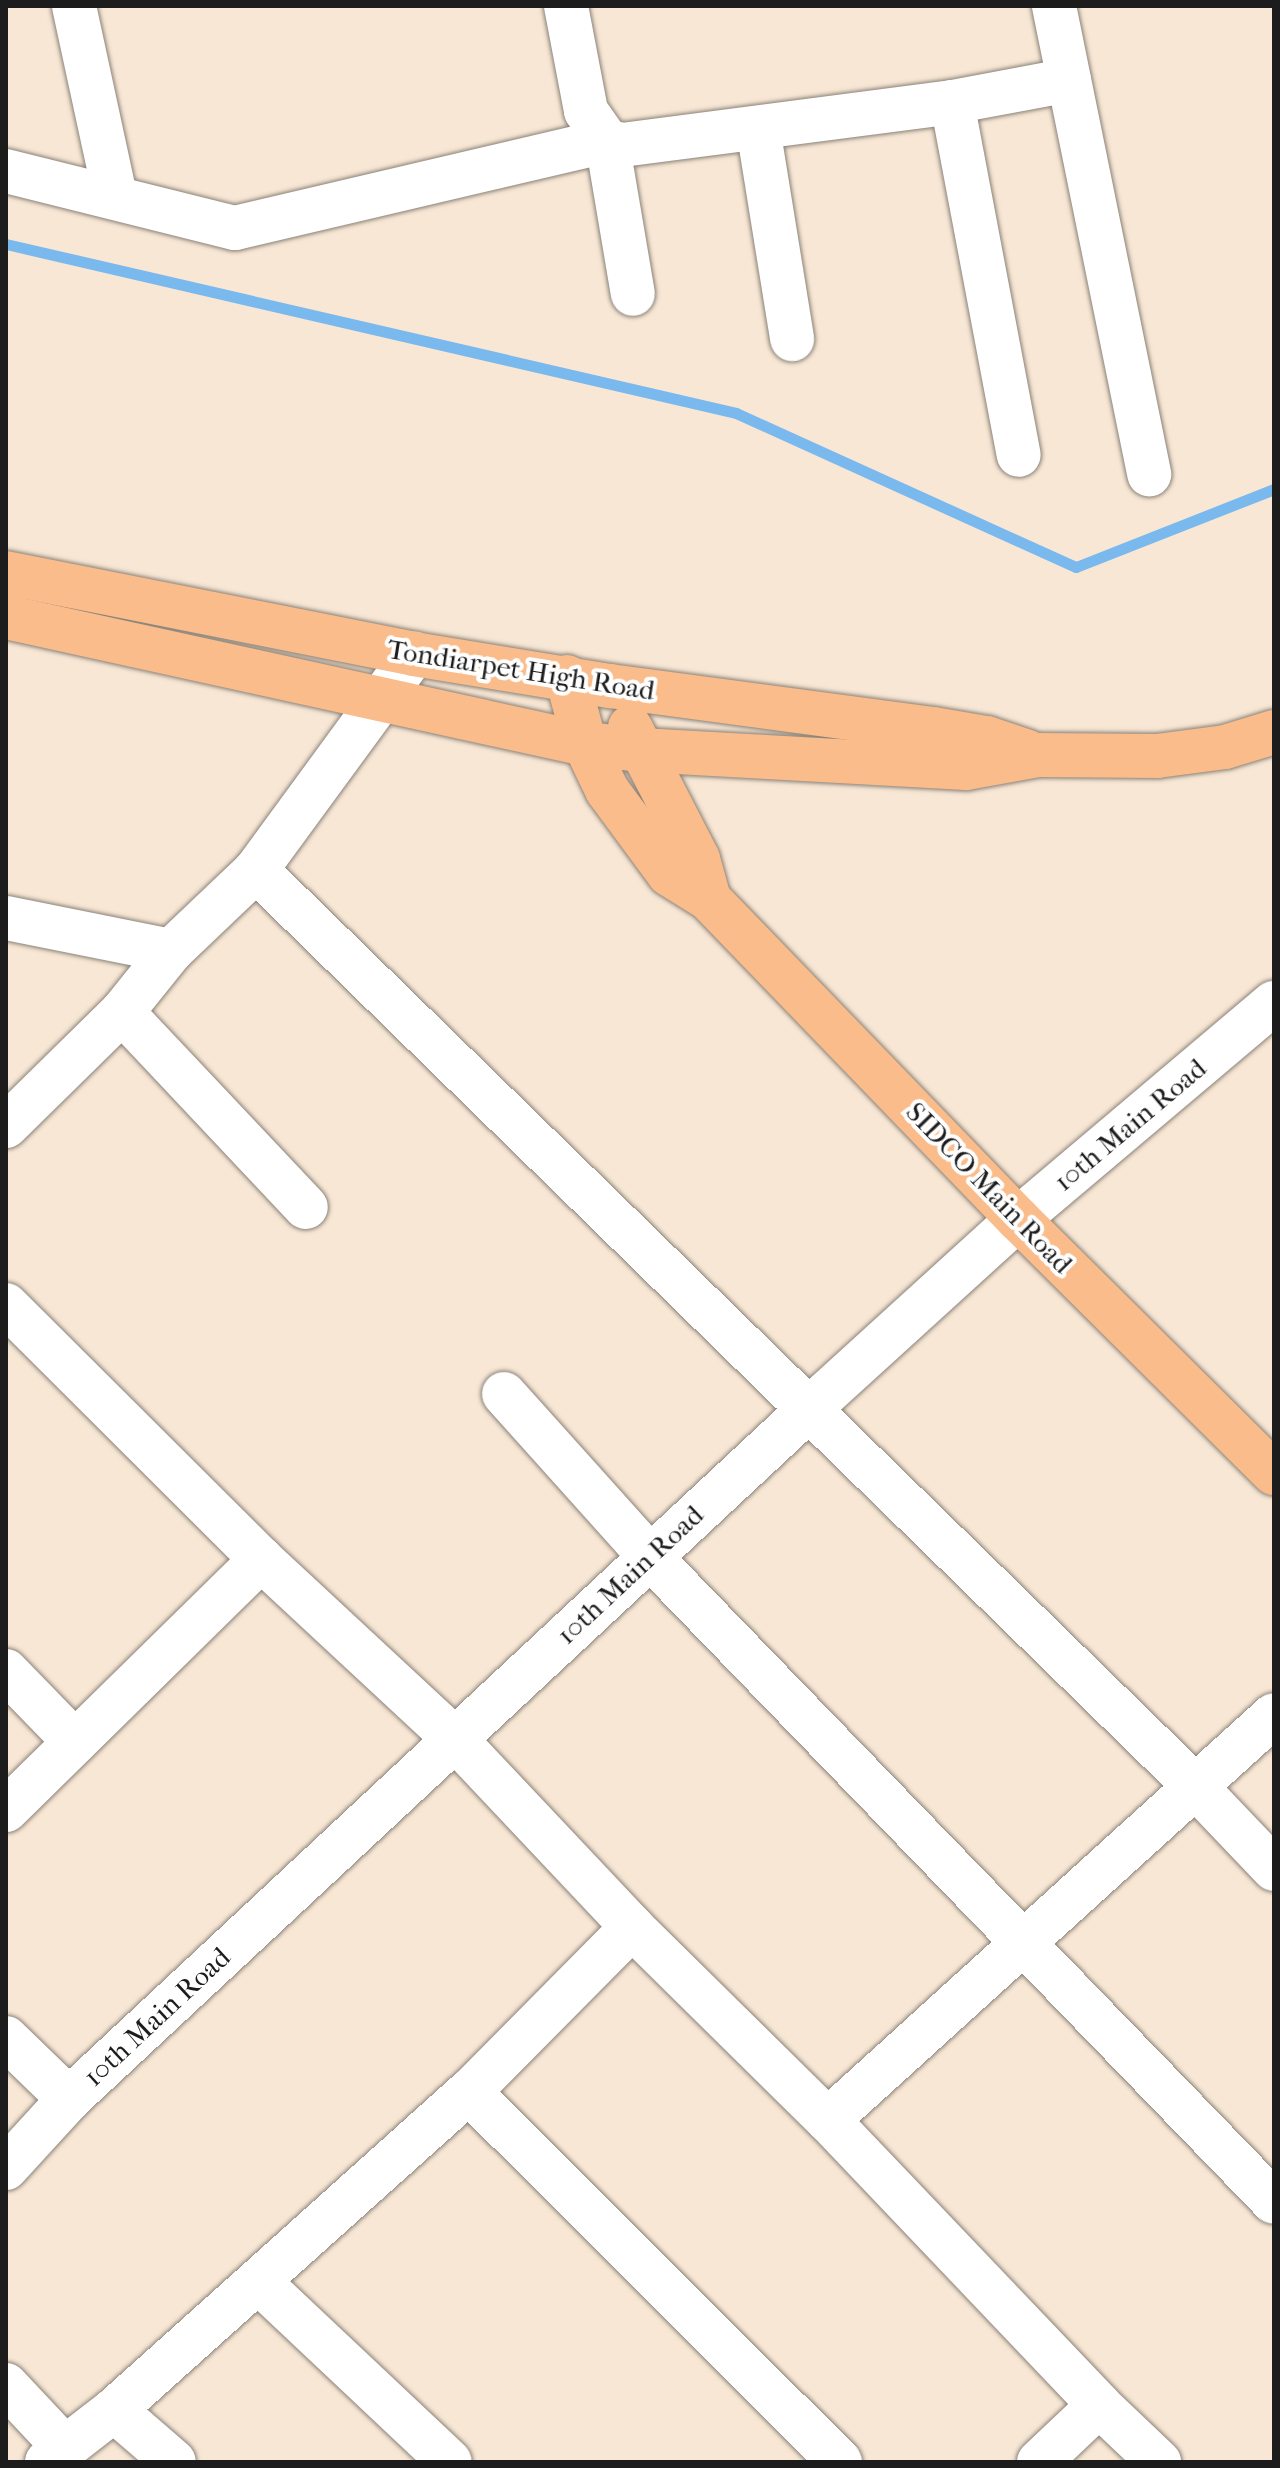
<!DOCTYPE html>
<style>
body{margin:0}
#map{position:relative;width:1280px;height:2468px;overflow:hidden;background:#f8e7d5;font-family:"IM FELL French Canon",serif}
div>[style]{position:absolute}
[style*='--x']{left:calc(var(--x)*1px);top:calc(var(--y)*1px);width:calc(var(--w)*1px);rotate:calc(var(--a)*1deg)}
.stream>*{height:11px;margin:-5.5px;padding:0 5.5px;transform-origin:5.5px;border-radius:5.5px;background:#7ab9ee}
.roads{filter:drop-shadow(0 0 2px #8a8278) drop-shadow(0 0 2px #8a8278)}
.minor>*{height:44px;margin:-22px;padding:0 22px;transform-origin:22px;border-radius:22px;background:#fff}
.major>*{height:44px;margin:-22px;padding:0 22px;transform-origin:22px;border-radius:22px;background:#f9bc8a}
span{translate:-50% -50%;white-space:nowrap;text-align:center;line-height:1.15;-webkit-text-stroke:8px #fff;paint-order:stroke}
.street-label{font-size:28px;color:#1c1c1c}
.frame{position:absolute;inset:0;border:8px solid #1c1c1c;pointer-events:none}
</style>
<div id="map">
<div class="stream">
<i style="--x:6;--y:244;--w:749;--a:13.03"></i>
<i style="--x:736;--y:413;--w:373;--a:24.4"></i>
<i style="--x:1076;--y:567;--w:213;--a:-21.5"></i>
</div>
<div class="roads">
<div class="minor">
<i style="--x:74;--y:6;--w:194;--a:77.8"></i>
<i style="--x:566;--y:6;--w:107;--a:79.2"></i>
<i style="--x:586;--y:111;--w:37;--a:55"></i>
<i style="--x:607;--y:141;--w:16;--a:15"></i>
<i style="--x:622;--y:145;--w:333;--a:-7.4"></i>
<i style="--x:952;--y:102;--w:119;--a:-10.6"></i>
<i style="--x:1054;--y:6;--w:478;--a:78.5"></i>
<i style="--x:952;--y:102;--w:359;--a:79.3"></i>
<i style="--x:758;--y:128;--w:214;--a:80.8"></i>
<i style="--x:6;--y:171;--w:236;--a:14"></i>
<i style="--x:235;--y:228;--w:382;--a:-13.2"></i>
<i style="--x:607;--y:141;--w:155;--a:80.4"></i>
<i style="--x:256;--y:870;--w:1310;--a:44.29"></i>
<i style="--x:1194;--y:1785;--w:116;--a:46.4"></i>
<i style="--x:6;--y:918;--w:168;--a:11.3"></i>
<i style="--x:122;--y:1012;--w:268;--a:46.7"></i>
<i style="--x:6;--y:1126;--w:163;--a:-44.5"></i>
<i style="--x:122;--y:1012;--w:78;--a:-51.2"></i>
<i style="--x:171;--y:951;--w:117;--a:-43.6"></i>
<i style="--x:256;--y:870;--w:268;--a:-53.8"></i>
<i style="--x:6;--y:1305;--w:360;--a:44.9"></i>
<i style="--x:261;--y:1559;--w:265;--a:42.9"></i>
<i style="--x:455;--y:1739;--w:258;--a:46.7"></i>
<i style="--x:632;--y:1927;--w:275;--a:44.6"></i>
<i style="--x:828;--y:2120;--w:393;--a:46.4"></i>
<i style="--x:1099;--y:2405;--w:83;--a:43.5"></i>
<i style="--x:504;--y:1394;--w:219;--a:48.1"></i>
<i style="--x:650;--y:1557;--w:897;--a:45.95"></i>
<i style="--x:6;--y:1671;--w:99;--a:45.8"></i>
<i style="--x:6;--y:1810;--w:358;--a:-44.5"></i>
<i style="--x:6;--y:2038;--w:88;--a:44.1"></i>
<i style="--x:469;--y:2092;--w:524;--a:44.92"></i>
<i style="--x:828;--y:2120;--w:602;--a:-42.24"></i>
<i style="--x:6;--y:2168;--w:93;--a:-47.6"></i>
<i style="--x:69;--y:2099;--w:1010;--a:-42.99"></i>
<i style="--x:808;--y:1410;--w:284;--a:-42.3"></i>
<i style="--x:1018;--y:1219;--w:335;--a:-40.2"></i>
<i style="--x:259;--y:2282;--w:262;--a:43.3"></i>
<i style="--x:6;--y:2385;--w:85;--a:46.9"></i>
<i style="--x:114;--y:2410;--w:79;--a:40.9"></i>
<i style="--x:47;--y:2462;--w:85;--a:-37.8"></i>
<i style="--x:114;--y:2410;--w:477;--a:-41.9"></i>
<i style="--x:469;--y:2092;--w:232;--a:-45.3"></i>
<i style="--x:1039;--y:2462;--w:83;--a:-43.5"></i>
</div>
<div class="major">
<i style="--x:6;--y:573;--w:416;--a:11.2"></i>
<i style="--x:414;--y:654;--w:199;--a:9.3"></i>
<i style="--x:610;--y:686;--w:326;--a:7.6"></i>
<i style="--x:933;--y:729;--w:55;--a:9.5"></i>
<i style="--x:987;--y:738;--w:43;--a:18.9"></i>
<i style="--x:6;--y:617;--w:593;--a:12.37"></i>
<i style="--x:585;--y:744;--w:56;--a:6.1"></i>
<i style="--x:641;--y:750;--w:325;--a:3.2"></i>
<i style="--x:966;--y:768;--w:73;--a:-10.2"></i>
<i style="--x:1038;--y:755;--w:119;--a:0.5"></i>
<i style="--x:1157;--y:756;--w:69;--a:-7.5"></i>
<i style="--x:1225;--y:747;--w:51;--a:-17"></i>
<i style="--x:567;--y:677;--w:69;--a:75"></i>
<i style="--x:585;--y:744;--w:51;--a:64.4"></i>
<i style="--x:607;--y:790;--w:104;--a:53.6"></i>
<i style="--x:669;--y:874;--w:47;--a:32"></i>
<i style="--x:709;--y:899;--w:445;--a:46"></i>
<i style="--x:1018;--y:1219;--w:361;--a:44.8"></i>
<i style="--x:630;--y:727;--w:148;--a:62.7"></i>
<i style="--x:698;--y:859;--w:41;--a:74.6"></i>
</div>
</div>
<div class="street-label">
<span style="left:521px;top:670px;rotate:9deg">Tondiarpet High Road</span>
<span style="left:1130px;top:1125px;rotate:-40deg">10th Main Road</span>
<span style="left:989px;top:1188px;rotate:46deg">SIDCO Main Road</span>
<span style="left:630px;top:1575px;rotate:-43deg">10th Main Road</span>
<span style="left:157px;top:2017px;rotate:-43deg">10th Main Road</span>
</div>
<div class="frame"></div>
</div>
